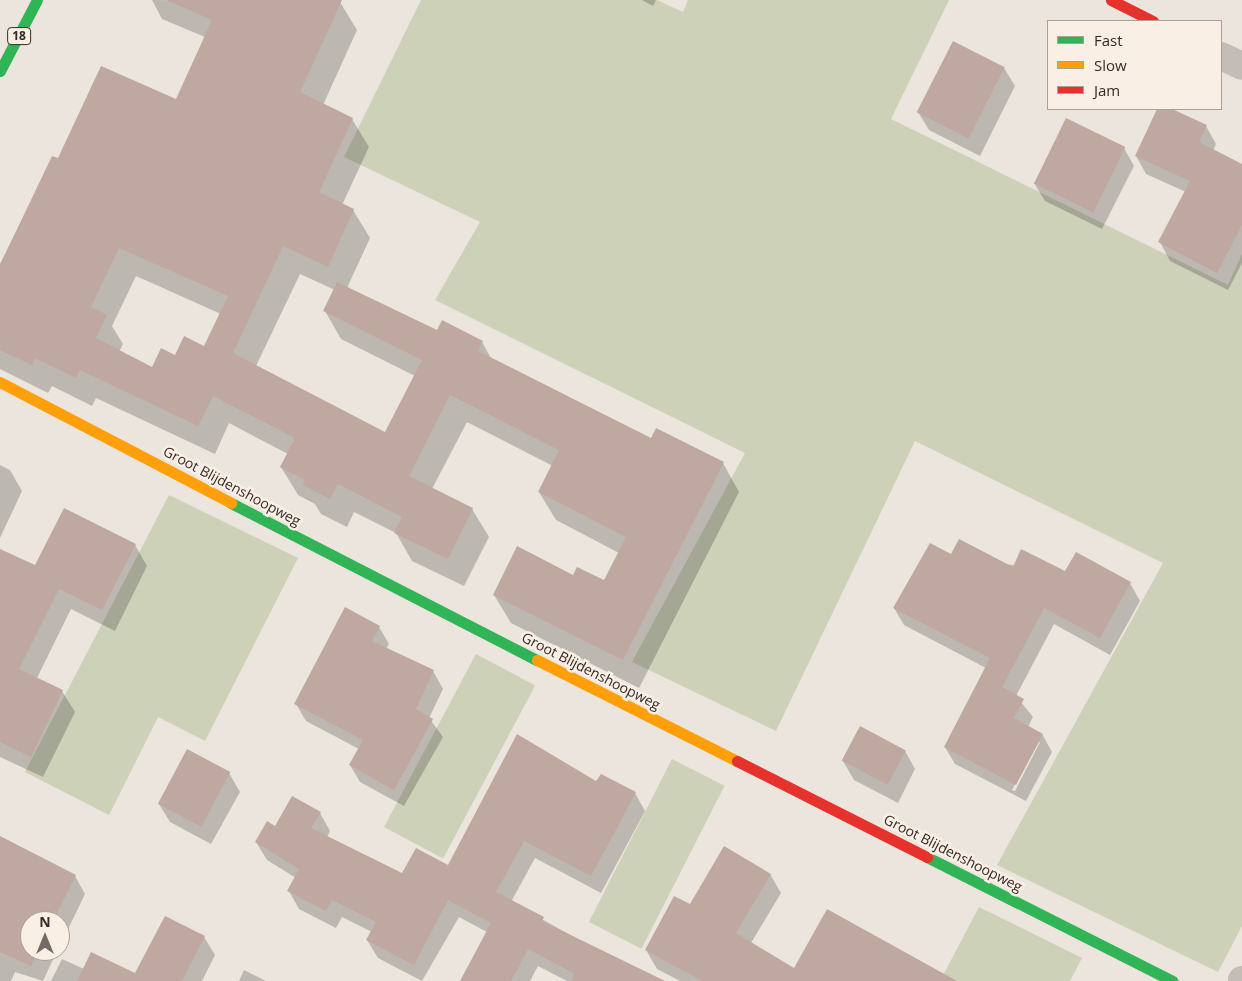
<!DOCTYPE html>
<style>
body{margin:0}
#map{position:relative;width:1242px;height:981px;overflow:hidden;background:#ebe5de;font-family:"Open Sans",sans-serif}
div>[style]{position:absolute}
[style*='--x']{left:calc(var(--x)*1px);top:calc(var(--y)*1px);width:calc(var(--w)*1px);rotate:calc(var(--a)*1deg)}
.green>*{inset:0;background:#cdd1b8;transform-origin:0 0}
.shadow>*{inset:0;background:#0003}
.building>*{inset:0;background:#bfa89f;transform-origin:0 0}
.street>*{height:28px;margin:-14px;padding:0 14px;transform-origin:14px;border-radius:14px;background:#c4bdb7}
.fast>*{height:11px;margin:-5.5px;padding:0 5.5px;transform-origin:5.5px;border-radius:5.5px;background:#30b455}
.slow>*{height:11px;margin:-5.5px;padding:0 5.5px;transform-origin:5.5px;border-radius:5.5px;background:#ff9f0a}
.jam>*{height:11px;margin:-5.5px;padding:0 5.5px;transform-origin:5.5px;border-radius:5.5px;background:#e5322d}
span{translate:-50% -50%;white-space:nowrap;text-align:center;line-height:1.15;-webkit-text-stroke:5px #f9efe4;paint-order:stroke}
.shield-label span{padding:1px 4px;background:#f9efe4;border:1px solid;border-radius:4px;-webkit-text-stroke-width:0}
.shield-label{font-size:12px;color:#352a26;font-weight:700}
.street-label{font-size:14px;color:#352a26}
.legend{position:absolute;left:1047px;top:20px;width:175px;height:90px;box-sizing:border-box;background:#f9efe4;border:1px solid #aba098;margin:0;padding:6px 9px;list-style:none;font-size:15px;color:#352a26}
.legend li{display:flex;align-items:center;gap:10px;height:25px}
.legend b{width:25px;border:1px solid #aba098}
.north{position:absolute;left:20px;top:911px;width:50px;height:50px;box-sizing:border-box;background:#f9efe4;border:1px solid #aba098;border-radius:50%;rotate:0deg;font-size:14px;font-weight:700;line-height:20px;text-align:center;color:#352a26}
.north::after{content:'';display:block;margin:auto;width:18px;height:22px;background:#756b66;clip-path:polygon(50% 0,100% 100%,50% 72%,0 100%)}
</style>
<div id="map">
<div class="green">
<i style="clip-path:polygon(421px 0,657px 0,683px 12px,688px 0,949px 0,891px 119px,1228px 285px,1242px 254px,1242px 926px,1218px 972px,997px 865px,1163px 563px,915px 441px,776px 731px,632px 662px,745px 453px,435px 300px,480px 222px,344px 157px)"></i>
<i style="clip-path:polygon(169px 495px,298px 558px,205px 741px,158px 717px,109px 815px,25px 772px)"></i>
<i style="left:476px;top:654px;width:67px;height:196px;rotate:28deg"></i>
<i style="left:672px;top:759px;width:59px;height:183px;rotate:27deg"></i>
<i style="clip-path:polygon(979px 907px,1082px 958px,1070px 981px,940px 981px)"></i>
</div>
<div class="shadow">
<i style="clip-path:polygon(evenodd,152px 0,340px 2px,357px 30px,323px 105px,352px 119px,369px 147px,342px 205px,353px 210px,370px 238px,347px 288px,437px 332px,482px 342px,492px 360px,651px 440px,723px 463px,739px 492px,639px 688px,511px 623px,494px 595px,574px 576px,604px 582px,619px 553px,556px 520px,539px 492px,553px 466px,467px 422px,432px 489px,472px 509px,489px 537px,464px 586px,412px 561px,396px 533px,354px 512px,347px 527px,321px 514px,315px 504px,298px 495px,281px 467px,288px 454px,229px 423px,215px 454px,96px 398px,92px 406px,52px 386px,48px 393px,0 369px,0 264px,53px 157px,59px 160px,176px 101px,205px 37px,162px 19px,152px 0,300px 274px,335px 290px,325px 311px,341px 339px,415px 376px,386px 434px,256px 366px,300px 274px,152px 0,136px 276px,221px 314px,205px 348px,152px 369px,119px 352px,123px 344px,112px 326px,136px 276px)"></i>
<i style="clip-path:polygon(642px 0,656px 0,653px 6px)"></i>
<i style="clip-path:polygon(953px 43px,1004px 68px,1015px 86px,980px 156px,929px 130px,918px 112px)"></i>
<i style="clip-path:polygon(1158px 109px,1169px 109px,1206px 126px,1216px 144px,1213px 151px,1242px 165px,1242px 263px,1228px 290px,1170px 261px,1160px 242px,1186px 192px,1146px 174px,1136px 156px)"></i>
<i style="clip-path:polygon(1124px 148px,1134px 166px,1102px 229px,1045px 201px,1034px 183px)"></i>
<i style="clip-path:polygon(0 465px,10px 470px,22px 491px,0 538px)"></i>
<i style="clip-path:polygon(135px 545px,147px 566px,115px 631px,71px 609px,37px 678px,62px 691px,75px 712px,43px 777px,0 757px,0 550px,35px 567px)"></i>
<i style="clip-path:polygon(evenodd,952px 556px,1130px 583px,1140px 601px,1110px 655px,1054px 624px,1016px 696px,1033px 717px,1028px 727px,1042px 734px,1052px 752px,1026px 801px,955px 764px,945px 747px,986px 668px,904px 625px,894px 608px,952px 556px,1037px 742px,1040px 742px,1015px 791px,1012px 790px,1037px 742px)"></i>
<i style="clip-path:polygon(379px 627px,389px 644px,386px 649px,433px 671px,443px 689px,429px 718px,443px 737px,404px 806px,360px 782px,350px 765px,359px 749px,306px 721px,296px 704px)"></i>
<i style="clip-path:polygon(905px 751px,915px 769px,898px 803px,854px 780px,843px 761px)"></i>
<i style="clip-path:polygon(229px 773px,240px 792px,211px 844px,170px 822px,159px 804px)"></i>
<i style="clip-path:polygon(597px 783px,635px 793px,645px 811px,601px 893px,535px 858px,511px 902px,653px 981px,567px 981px,538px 966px,530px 981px,465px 981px,487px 932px,459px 917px,422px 981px,378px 958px,367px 940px,372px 932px,342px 917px,336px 928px,299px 909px,289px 891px,296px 878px,267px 860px,256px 842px,275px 827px,320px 813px,330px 831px,327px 837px,402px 875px,448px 867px)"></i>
<i style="clip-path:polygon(0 837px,75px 876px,85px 894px,60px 946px,60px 921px,30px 921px,30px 951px,57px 951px,43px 981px,15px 972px,11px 981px,0 981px)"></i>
<i style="clip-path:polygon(770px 874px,781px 893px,751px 943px,791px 975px,944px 981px,680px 981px,657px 969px,646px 950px,690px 906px)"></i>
<i style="clip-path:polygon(204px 937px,215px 955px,202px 981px,51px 981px,62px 959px,84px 969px,136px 975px)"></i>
<i style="clip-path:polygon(244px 970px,266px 981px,239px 981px)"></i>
</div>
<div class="building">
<i style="clip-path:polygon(evenodd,166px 0,342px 0,300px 92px,353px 118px,319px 192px,354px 209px,328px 267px,283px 246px,233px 353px,385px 432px,422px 360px,323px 311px,337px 282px,437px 330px,442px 320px,483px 341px,478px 351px,651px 438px,656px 428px,724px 462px,623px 660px,493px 595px,517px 546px,573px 575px,577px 567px,604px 580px,626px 537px,538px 492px,559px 450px,450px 395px,409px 476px,473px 508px,448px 559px,394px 533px,402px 517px,338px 484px,330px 499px,303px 485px,305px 480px,280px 467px,295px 438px,213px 396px,198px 426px,80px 370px,76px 378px,35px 358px,32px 365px,0 350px,0 265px,52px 156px,58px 158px,101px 66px,176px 99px,212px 20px,166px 0,119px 248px,228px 296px,204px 346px,184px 336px,175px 355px,161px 348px,152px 367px,96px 338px,107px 315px,91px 307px,119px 248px)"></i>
<i style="left:953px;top:41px;width:58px;height:80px;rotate:27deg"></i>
<i style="clip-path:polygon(1157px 109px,1172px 109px,1207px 125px,1199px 142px,1242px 164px,1242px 225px,1217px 273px,1158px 242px,1190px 181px,1135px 156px)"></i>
<i style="left:1066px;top:118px;width:66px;height:73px;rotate:26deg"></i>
<i style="clip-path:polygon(64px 508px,136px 544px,102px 610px,59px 589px,19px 669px,63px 690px,31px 757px,0 742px,0 549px,35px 565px)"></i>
<i style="clip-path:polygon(959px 539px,1013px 567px,1021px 549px,1065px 571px,1076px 552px,1131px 582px,1100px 638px,1044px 608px,1002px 687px,1024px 699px,1014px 718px,1043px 734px,1016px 785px,944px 747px,990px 658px,893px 608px,930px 543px,951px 554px)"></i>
<i style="clip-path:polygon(345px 607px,380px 626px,372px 641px,434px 670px,416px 709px,433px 719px,394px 790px,349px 765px,363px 740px,294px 704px)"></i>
<i style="left:860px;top:726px;width:52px;height:39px;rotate:28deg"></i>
<i style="clip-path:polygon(517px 734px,596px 781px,601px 774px,636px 792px,591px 876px,524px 841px,496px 892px,544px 917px,542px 921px,665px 981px,571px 981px,575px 974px,528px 949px,511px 981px,460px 981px,491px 923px,448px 900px,414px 965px,366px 940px,376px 922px,332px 900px,326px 911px,287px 891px,299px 869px,255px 842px,267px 821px,275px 826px,292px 796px,321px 812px,311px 828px,402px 873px,416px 848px,448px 865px)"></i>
<i style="left:187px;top:749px;width:49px;height:62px;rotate:28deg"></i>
<i style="clip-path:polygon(0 836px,76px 875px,53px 921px,30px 921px,30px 951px,38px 951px,31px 966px,0 952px)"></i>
<i style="clip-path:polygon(724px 846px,771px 874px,736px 933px,794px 968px,827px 909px,957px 981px,702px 981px,645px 950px,674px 896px,690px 904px)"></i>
<i style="clip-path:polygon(165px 916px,205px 936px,182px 981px,77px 981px,91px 952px,135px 973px)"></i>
</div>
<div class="street">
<i style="--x:1221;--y:56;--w:23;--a:25"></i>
<i style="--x:1242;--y:981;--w:1;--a:-90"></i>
</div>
<div class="fast">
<i style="--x:0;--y:71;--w:80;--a:-62.5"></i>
<i style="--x:231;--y:503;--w:344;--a:27.2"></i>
<i style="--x:927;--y:857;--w:275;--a:26.8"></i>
</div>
<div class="slow">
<i style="--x:0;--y:382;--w:261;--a:27.6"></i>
<i style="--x:537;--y:660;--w:224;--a:26.8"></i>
</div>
<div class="jam">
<i style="--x:1111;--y:0;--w:47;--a:26.6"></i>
<i style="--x:737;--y:761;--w:213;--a:26.8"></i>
</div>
<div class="shield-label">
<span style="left:19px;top:36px">18</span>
</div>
<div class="street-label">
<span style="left:232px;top:486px;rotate:28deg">Groot Blijdenshoopweg</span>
<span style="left:591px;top:671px;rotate:27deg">Groot Blijdenshoopweg</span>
<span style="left:953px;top:853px;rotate:27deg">Groot Blijdenshoopweg</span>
</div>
<ul class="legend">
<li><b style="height:6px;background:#30b455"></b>Fast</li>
<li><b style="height:6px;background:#ff9f0a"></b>Slow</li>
<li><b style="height:6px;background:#e5322d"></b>Jam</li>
</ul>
<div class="north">N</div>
</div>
